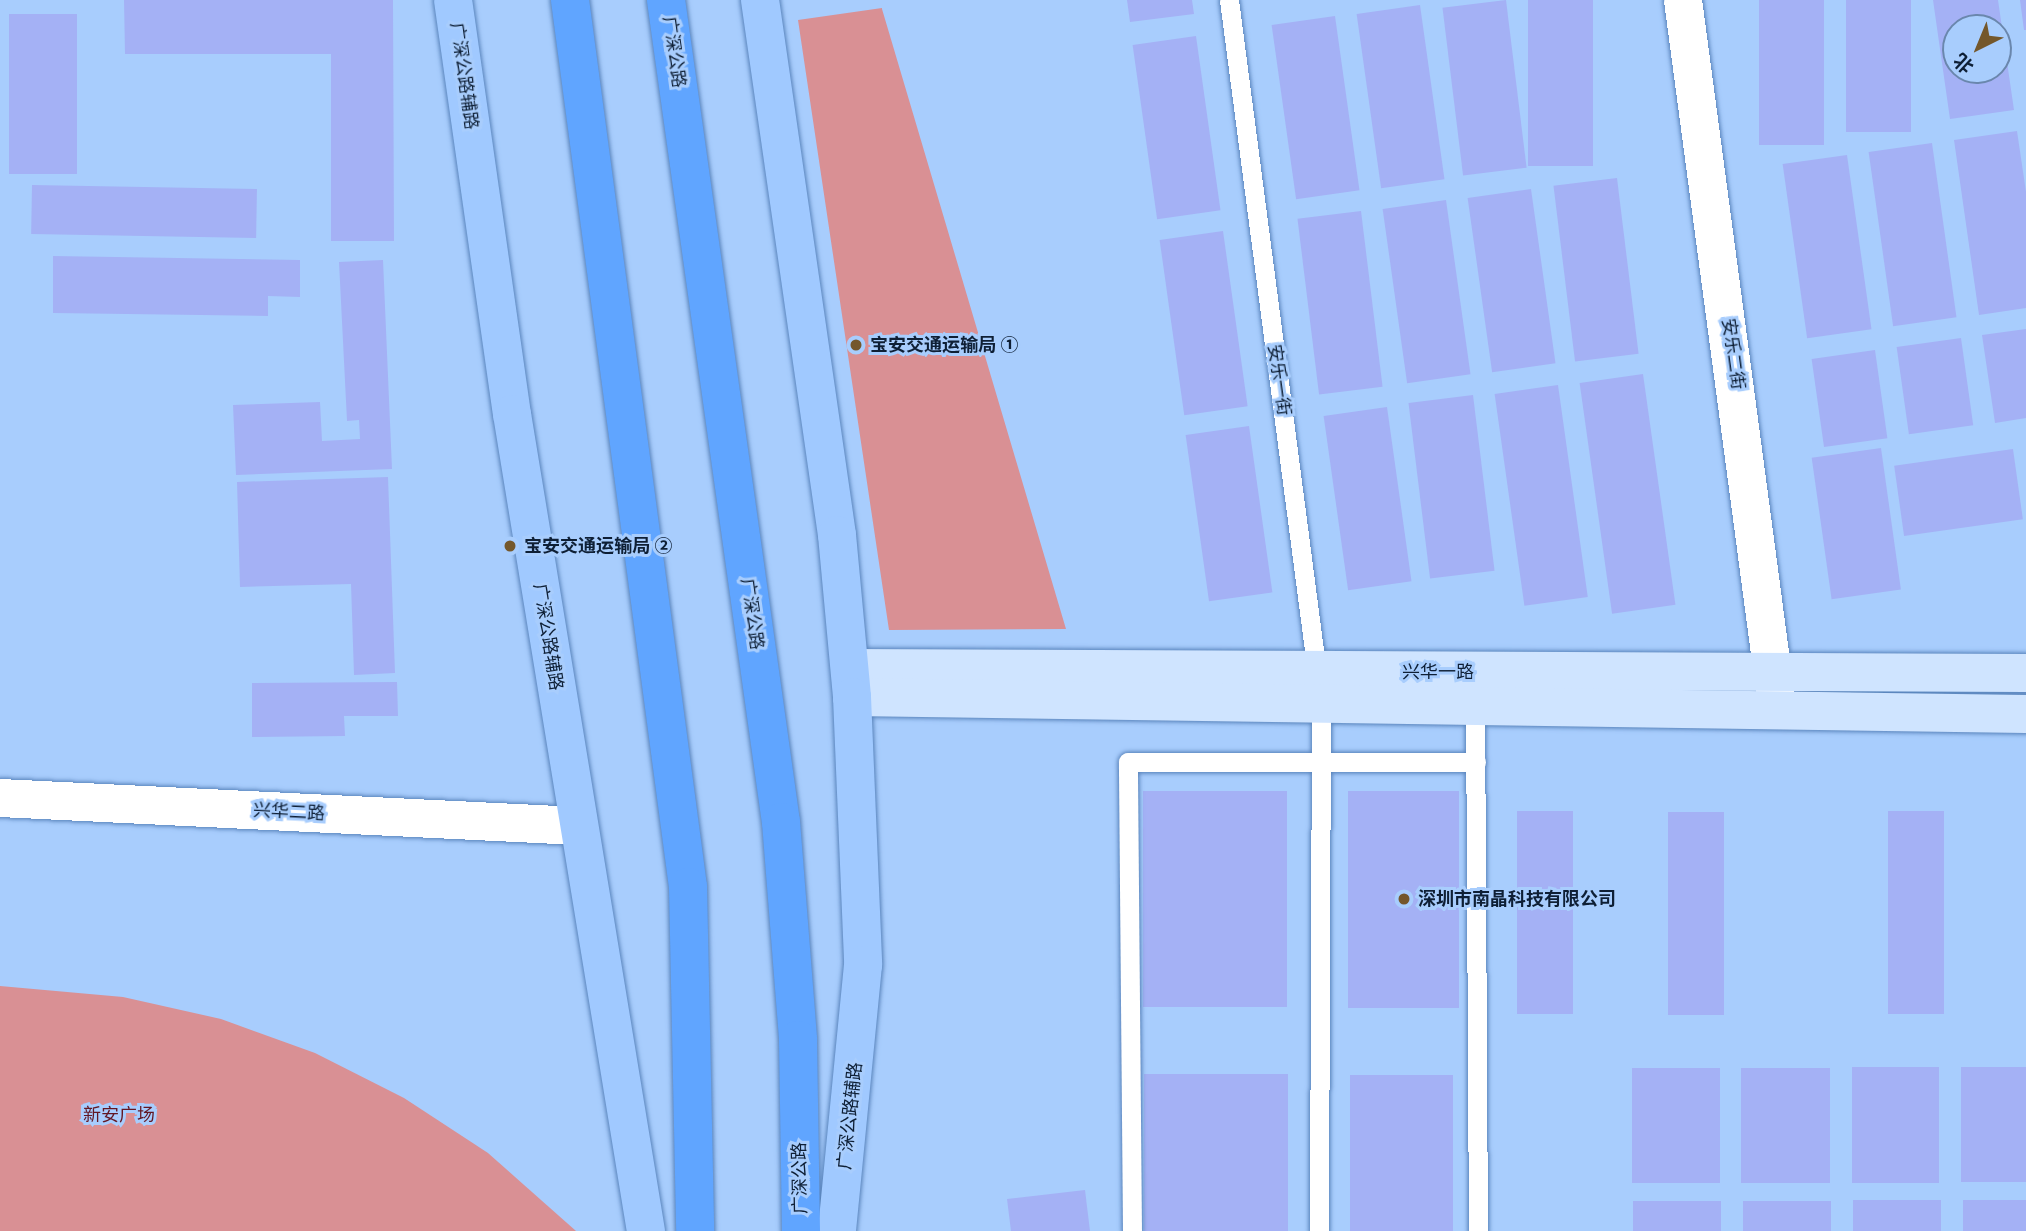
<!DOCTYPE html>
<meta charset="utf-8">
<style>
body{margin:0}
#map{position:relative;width:2026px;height:1231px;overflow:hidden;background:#a8cdfd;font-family:"Varela Round","Noto Sans SC",sans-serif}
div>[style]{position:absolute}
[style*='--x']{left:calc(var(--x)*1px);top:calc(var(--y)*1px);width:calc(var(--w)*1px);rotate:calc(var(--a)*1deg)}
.green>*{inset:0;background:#d99094}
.building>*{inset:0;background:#a4b1f5;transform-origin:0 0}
.roads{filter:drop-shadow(0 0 2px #5a85bd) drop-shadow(0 0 2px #5a85bd)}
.lane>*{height:19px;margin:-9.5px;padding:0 9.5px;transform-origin:9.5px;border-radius:9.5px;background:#fff}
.street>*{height:38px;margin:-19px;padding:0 19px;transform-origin:19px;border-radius:19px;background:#fff}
.secondary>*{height:38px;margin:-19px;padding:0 19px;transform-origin:19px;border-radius:19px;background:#cfe4ff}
.primary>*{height:38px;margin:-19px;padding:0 19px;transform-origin:19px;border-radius:19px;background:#a0c9ff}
.highway>*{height:38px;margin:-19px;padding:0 19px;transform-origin:19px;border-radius:19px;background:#60a5ff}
.dots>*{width:19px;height:19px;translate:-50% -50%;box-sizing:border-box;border:4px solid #a8cdfd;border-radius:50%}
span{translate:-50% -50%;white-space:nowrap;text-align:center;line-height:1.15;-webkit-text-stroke:6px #a8cdfd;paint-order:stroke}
.street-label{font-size:18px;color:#0e1f35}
.poi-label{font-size:18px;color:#0e1f35;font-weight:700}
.left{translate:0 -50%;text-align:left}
.park-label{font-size:18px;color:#621723}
.north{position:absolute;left:1942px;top:14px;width:70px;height:70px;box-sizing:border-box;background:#a8cdfd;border:2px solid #6a87ad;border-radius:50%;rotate:223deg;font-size:19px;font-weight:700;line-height:28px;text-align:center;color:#0e1f35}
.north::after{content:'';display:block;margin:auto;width:24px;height:32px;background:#74572b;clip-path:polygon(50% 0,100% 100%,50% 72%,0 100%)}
</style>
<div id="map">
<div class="green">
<i style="clip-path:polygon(882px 8px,882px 9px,1066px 629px,889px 630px,798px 20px)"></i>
<i style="clip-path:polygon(0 986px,123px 997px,221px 1019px,315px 1053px,404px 1098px,488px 1153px,576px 1231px,0 1231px)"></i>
</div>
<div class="building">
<i style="clip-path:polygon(124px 0,393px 0,394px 241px,331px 241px,331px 54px,125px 54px)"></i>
<i style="clip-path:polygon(1127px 0,1192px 0,1194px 14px,1130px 22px)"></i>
<i style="left:1506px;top:0;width:169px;height:64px;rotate:83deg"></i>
<i style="left:1528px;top:0;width:65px;height:166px"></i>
<i style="left:1759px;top:0;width:65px;height:145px"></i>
<i style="left:1846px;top:0;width:65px;height:132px"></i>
<i style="clip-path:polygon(evenodd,1933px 0,1998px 0,2014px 110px,1950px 119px,1933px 0,1956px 28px,1998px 28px,1998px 70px,1956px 70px,1956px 28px)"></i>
<i style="clip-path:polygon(2020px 0,2026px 0,2026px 30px,2024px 30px)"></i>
<i style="left:1420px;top:5px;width:176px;height:64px;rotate:82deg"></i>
<i style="left:9px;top:14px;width:68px;height:160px"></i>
<i style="left:1335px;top:16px;width:176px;height:64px;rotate:82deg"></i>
<i style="left:1196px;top:36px;width:176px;height:64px;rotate:82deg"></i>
<i style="clip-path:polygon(2017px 131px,2026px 192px,2026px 308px,1979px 315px,1954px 140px)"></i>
<i style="left:1932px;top:143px;width:176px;height:64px;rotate:82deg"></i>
<i style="left:1847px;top:155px;width:176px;height:65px;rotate:82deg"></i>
<i style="left:1617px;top:178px;width:177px;height:64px;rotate:83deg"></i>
<i style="left:32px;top:185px;width:225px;height:49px;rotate:1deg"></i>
<i style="left:1531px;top:189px;width:176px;height:64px;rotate:82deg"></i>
<i style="left:1446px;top:200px;width:176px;height:64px;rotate:82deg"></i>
<i style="left:1361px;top:211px;width:177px;height:64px;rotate:83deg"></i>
<i style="left:1223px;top:231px;width:177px;height:64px;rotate:82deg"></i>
<i style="clip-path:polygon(53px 256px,300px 260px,300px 297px,268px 296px,268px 316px,53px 313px)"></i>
<i style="clip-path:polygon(383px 260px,392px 469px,236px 475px,233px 405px,320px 402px,322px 441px,360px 439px,359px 420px,347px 421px,339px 262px)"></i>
<i style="clip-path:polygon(2026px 329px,2026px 418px,1995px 423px,1982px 335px)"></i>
<i style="left:1961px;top:338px;width:88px;height:65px;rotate:82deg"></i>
<i style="left:1875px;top:350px;width:89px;height:64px;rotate:82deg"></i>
<i style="left:1643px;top:374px;width:233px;height:64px;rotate:82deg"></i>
<i style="left:1558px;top:385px;width:214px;height:64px;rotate:82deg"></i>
<i style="left:1473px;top:395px;width:177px;height:65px;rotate:83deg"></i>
<i style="left:1387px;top:407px;width:176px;height:64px;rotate:82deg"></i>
<i style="left:1249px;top:426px;width:168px;height:64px;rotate:82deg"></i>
<i style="left:1881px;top:448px;width:143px;height:70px;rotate:82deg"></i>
<i style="left:2013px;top:449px;width:71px;height:120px;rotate:82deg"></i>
<i style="clip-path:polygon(388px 477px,395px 673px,354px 675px,351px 584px,240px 587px,237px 482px)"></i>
<i style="clip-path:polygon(397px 682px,398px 716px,344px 716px,345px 736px,252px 737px,252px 683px)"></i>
<i style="left:1143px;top:791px;width:144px;height:216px"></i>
<i style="left:1459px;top:791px;width:217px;height:111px;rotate:90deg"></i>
<i style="left:1517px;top:811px;width:56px;height:203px"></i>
<i style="left:1888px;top:811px;width:56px;height:203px"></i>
<i style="left:1668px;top:812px;width:56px;height:203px"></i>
<i style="left:1852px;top:1067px;width:87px;height:116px"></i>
<i style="left:1961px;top:1067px;width:65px;height:115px"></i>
<i style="left:1720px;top:1068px;width:115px;height:88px;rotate:90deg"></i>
<i style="left:1741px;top:1068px;width:89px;height:115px"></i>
<i style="left:1144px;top:1074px;width:144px;height:157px"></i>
<i style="left:1350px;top:1075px;width:103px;height:156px"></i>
<i style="clip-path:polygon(1085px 1190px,1090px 1231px,1011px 1231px,1007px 1199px)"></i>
<i style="left:1853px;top:1200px;width:88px;height:31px"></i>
<i style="left:1963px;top:1200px;width:63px;height:31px"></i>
<i style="left:1633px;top:1201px;width:88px;height:30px"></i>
<i style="left:1743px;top:1201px;width:88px;height:30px"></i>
</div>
<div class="roads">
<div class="lane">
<i style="--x:1229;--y:0;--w:710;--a:82.55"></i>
<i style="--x:1321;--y:704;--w:527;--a:90.22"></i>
<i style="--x:1475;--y:702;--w:529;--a:89.68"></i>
<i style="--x:1132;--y:1231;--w:469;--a:-90.5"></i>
<i style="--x:1128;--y:762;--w:348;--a:0"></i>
</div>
<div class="street">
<i style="--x:1683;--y:0;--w:711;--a:82.41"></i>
<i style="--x:0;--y:798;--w:579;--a:2.77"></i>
</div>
<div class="secondary">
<i style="--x:850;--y:668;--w:1176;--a:0.24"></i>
<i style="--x:852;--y:697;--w:1174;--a:0.83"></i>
</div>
<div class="primary">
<i style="--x:453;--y:0;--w:418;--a:81.9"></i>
<i style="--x:512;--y:414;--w:828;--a:80.69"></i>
<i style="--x:760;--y:0;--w:541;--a:81.81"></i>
<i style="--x:837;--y:535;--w:163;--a:84.7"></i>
<i style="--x:852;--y:697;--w:268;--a:87.6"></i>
<i style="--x:863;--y:965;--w:267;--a:95.6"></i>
</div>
<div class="highway">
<i style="--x:570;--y:0;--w:895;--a:82.42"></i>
<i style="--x:688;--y:887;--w:344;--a:88.8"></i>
<i style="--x:666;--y:0;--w:830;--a:82.04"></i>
<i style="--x:781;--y:822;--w:219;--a:85.5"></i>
<i style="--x:798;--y:1040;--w:191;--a:89.1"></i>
</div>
</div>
<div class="dots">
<i style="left:856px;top:345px;background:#74572b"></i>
<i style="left:510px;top:546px;background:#74572b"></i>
<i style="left:1404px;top:899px;background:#74572b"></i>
</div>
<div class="street-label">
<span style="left:674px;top:52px;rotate:82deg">广深公路</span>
<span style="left:464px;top:76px;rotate:82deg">广深公路辅路</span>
<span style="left:1733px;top:354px;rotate:82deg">安乐二街</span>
<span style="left:1279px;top:380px;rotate:82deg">安乐一街</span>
<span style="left:752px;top:614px;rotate:82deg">广深公路</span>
<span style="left:548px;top:637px;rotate:81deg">广深公路辅路</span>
<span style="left:1438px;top:672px">兴华一路</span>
<span style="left:289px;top:812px;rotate:3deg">兴华二路</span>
<span style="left:850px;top:1116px;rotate:-84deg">广深公路辅路</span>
<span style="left:800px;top:1178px;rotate:-91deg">广深公路</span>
</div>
<div class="poi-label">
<span class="left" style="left:870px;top:345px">宝安交通运输局 ①</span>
<span class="left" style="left:524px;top:546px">宝安交通运输局 ②</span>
<span class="left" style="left:1418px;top:899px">深圳市南晶科技有限公司</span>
</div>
<div class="park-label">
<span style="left:119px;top:1115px">新安广场</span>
</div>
<div class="north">北</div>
</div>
